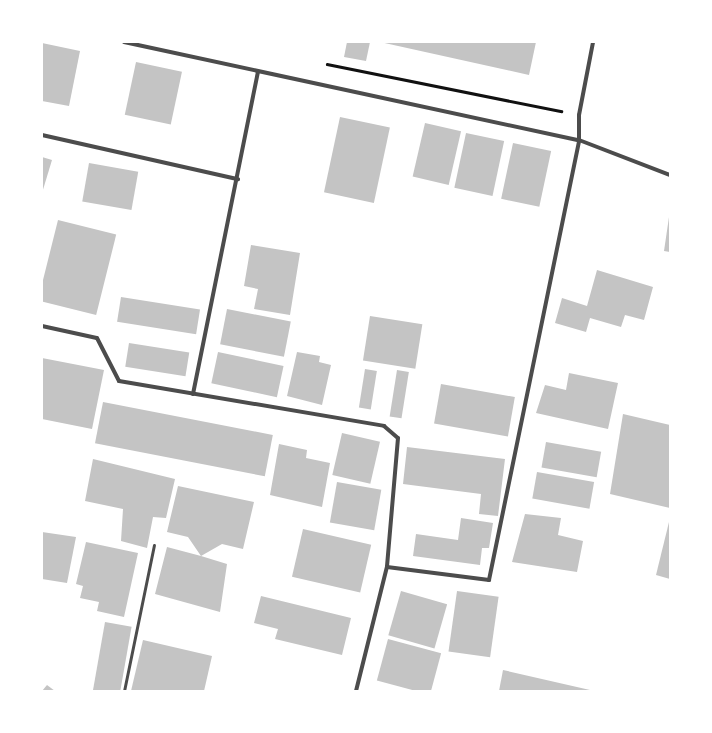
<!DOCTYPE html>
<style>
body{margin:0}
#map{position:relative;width:712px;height:733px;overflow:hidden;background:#fff;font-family:Poppins,sans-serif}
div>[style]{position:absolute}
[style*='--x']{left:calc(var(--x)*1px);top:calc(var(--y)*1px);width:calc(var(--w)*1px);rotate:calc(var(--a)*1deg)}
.building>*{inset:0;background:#c4c4c4;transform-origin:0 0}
.path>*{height:2.5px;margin:-1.25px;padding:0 1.25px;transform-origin:1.25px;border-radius:1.25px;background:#111}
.service>*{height:3px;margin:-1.5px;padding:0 1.5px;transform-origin:1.5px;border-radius:1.5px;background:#4c4c4c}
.minor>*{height:4px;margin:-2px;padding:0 2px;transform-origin:2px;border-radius:2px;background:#4c4c4c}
span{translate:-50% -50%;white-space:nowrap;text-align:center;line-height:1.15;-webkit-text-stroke:3px #fff;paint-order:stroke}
.frame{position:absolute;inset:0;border:43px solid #fff;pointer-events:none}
</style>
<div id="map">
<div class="building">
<i style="clip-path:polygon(347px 42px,370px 42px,366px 61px,344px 57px)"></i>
<i style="clip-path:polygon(380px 42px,536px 42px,529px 75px)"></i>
<i style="clip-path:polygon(42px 43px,80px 51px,69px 106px,42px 101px)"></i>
<i style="left:136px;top:62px;width:47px;height:54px;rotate:12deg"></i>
<i style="left:340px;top:117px;width:51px;height:77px;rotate:12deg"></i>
<i style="left:425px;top:123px;width:37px;height:55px;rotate:13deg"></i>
<i style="left:466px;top:133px;width:39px;height:56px;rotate:12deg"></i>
<i style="left:513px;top:143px;width:39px;height:57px;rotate:12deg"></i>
<i style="clip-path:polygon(42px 157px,52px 160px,42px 193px)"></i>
<i style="left:89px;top:163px;width:50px;height:39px;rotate:10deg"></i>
<i style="clip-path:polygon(669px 217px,670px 218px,670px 252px,664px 251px)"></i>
<i style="left:58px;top:220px;width:60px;height:83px;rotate:14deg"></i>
<i style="clip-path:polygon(251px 245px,300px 253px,290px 315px,254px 309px,258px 289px,244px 286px)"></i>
<i style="clip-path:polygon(597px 270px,653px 287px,644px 320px,625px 315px,621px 327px,590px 318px,586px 332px,555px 323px,562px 298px,587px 306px)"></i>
<i style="left:121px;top:297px;width:80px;height:25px;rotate:9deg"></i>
<i style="left:227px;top:309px;width:65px;height:36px;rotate:11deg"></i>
<i style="left:370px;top:316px;width:53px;height:45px;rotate:9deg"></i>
<i style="left:129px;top:343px;width:61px;height:24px;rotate:9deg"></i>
<i style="left:218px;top:352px;width:67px;height:32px;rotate:12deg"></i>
<i style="clip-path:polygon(297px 352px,320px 356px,319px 362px,331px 365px,322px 405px,287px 396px)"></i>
<i style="clip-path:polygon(42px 358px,104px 370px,92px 429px,42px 419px)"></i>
<i style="left:365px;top:369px;width:12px;height:39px;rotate:9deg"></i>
<i style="left:397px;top:370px;width:12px;height:47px;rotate:9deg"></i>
<i style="clip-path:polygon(569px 373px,618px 383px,608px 429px,536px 413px,545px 385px,566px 390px)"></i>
<i style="left:441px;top:384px;width:75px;height:40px;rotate:10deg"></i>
<i style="left:103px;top:402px;width:173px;height:42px;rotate:11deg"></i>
<i style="clip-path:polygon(623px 414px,670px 425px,670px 508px,610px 494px)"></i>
<i style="left:342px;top:433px;width:39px;height:43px;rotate:13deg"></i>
<i style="left:546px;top:442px;width:56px;height:26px;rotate:10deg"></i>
<i style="clip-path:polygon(279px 444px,307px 450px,306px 458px,330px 463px,322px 507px,270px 495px)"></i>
<i style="clip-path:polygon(407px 447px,505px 459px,498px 516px,479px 514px,481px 494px,403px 484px)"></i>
<i style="clip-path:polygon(93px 459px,175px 479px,166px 518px,153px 517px,147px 548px,121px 541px,123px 509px,85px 501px)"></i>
<i style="left:537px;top:472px;width:58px;height:27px;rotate:10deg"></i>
<i style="left:337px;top:482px;width:45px;height:41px;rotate:10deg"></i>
<i style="clip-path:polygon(178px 486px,254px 502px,243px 549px,222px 544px,201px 556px,227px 564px,220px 612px,155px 594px,167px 547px,201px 556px,188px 537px,167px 532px)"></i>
<i style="clip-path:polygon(525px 514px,561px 518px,558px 535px,583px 541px,577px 572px,512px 562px)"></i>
<i style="clip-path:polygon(461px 518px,493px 523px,489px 548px,482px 548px,480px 565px,413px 556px,416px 534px,458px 540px)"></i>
<i style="clip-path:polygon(669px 522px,670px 522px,670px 579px,656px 575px)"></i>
<i style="left:303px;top:529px;width:70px;height:49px;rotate:13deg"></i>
<i style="clip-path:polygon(42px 532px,76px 537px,67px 583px,42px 579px)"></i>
<i style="clip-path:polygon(86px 542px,138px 553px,124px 617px,97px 611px,99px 602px,80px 598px,83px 586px,76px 584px)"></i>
<i style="left:401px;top:591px;width:48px;height:46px;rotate:16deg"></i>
<i style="left:457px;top:591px;width:42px;height:61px;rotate:8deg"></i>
<i style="clip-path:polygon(261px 596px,351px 618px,342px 655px,275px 639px,278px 629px,254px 623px)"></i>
<i style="left:105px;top:622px;width:27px;height:70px;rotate:10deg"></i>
<i style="left:388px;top:639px;width:55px;height:43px;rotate:15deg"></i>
<i style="clip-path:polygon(143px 640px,212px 656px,204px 691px,131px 691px)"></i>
<i style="clip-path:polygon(503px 670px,590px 690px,590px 691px,499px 691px)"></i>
<i style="clip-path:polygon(47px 685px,55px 691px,42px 691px)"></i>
</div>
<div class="path">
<i style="--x:327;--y:64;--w:239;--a:11.4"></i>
</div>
<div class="service">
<i style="--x:124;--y:691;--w:149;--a:-78.4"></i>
</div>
<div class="minor">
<i style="--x:124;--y:42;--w:465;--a:12.2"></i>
<i style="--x:579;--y:140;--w:97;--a:21"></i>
<i style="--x:42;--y:135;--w:201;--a:12.7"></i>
<i style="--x:42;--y:326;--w:56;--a:12.3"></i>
<i style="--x:97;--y:338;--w:48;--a:62.9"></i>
<i style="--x:119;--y:381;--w:269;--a:9.6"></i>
<i style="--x:384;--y:426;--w:18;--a:41"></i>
<i style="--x:398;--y:438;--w:129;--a:94.9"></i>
<i style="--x:193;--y:394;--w:329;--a:-78.6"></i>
<i style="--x:356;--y:691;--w:128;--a:-76"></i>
<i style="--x:387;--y:567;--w:103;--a:7.3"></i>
<i style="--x:489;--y:580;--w:449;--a:-78.4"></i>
<i style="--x:579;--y:140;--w:25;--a:-90"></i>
<i style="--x:579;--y:115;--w:74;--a:-79.1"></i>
</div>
<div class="frame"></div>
</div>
